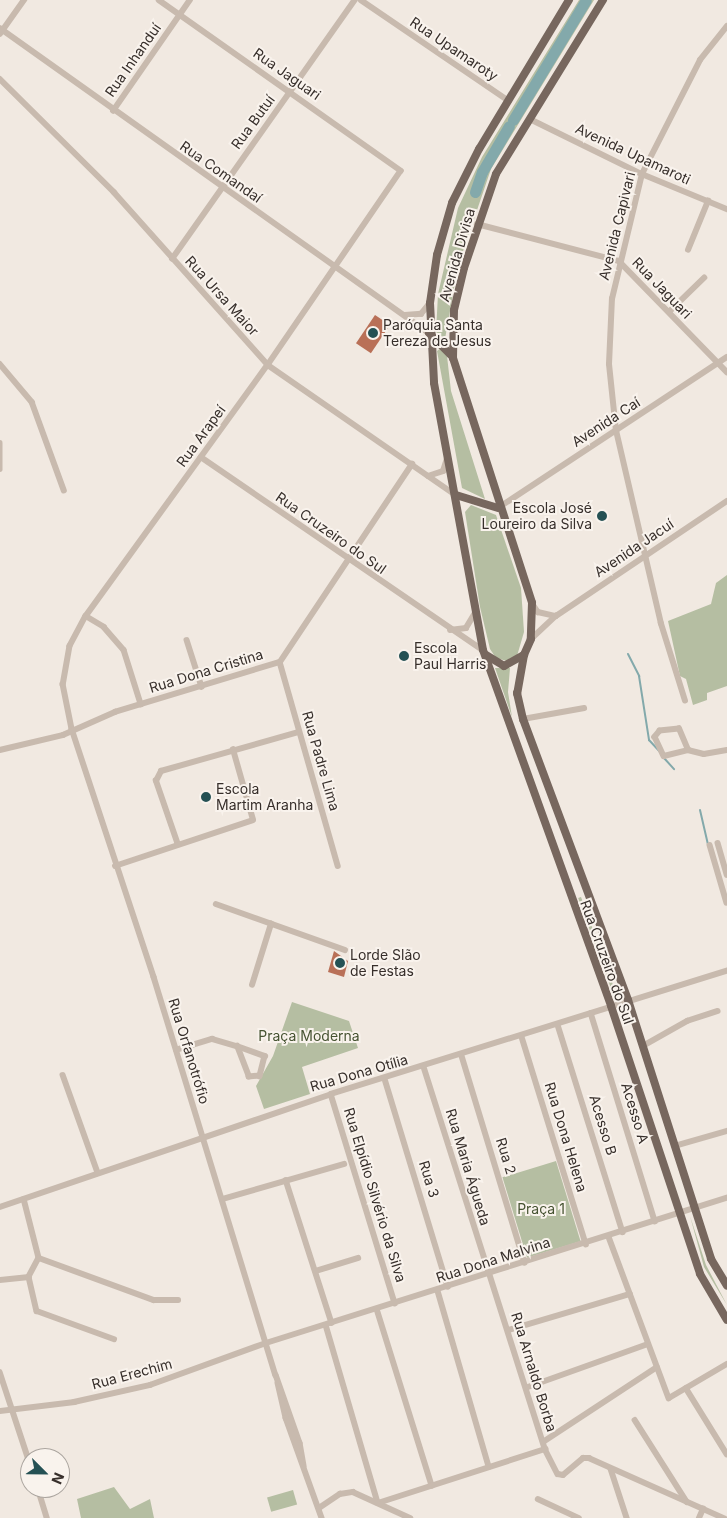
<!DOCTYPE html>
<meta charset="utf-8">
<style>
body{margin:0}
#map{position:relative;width:727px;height:1518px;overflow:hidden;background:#f1e9e1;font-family:Inter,sans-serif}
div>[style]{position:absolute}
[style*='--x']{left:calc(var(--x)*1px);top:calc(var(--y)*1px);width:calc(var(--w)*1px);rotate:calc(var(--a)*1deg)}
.green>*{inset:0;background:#b5bea2;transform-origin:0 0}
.stream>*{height:2px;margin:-1px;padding:0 1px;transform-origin:1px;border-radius:1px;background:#83a9ab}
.river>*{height:11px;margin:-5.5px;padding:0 5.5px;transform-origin:5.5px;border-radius:5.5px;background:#83a9ab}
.building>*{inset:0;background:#b97057;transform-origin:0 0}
.minor>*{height:5.5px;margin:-2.75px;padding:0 2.75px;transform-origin:2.75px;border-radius:2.75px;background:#c8baae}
.major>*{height:8px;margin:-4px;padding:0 4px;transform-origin:4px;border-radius:4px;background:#77675e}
.dots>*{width:14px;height:14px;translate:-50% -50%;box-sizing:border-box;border:2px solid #f9f3ed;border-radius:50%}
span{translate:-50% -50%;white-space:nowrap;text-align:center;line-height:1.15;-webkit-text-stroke:4px #f9f3ed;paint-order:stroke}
.street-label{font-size:14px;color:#372f2b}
.poi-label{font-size:14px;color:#372f2b}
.left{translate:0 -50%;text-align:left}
.right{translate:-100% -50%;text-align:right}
.park-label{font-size:14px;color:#465332}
.north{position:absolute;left:20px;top:1448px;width:50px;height:50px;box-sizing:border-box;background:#f9f3ed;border:1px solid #aba59f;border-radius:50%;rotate:113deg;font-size:14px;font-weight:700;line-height:20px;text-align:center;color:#372f2b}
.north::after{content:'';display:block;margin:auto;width:18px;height:22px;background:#255154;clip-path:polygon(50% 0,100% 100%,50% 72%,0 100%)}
</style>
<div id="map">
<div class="green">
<i style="clip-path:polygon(579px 0,582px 0,479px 170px,472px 192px,478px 193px,484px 175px,590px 0,594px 0,491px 169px,458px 266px,445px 339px,436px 332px,438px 294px,458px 208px,482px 157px)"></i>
<i style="clip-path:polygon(441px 348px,447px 356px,451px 391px,485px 499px,462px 488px,437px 351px)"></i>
<i style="clip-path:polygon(471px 505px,496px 515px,521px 588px,524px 632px,517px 656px,507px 661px,496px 658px,490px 649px,480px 607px,465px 512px)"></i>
<i style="clip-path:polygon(727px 575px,727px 686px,707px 693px,707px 700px,693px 705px,686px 679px,680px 676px,668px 621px,711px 604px,716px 583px)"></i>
<i style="clip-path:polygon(495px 668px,510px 668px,508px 692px,512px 717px)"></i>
<i style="left:581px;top:897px;width:109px;height:3px;rotate:70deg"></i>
<i style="clip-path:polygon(292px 1002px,349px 1021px,358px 1048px,302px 1067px,310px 1094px,264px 1109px,256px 1086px,273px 1056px)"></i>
<i style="left:556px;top:1161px;width:84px;height:56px;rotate:73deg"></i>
<i style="clip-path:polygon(690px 1216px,706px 1265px,727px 1305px,704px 1267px)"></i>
<i style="clip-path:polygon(114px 1487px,130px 1509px,150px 1499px,154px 1518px,81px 1518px,77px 1499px)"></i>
<i style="left:293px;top:1490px;width:15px;height:27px;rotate:74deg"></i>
</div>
<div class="stream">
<i style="--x:628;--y:654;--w:25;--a:63"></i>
<i style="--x:639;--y:676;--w:65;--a:81.1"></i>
<i style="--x:649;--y:740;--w:16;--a:47"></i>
<i style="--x:664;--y:758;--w:15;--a:48"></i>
<i style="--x:700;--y:810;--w:36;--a:77"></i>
</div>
<div class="river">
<i style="--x:513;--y:120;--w:140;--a:-58.7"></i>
<i style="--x:475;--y:192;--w:21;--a:-71"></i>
<i style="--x:482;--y:172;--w:53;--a:-59.6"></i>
</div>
<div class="building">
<i style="left:375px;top:315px;width:18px;height:34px;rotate:34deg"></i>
<i style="clip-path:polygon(334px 951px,348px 961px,344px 977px,328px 972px)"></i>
</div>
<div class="minor">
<i style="--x:159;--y:0;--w:296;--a:35.2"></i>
<i style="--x:401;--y:171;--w:235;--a:124.4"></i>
<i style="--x:268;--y:365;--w:310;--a:125.9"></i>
<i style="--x:86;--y:616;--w:34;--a:118"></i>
<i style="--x:70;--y:646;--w:39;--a:100"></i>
<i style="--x:63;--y:684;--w:46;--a:78.7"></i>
<i style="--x:72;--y:729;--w:261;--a:71.7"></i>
<i style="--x:154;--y:977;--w:416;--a:73"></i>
<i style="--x:276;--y:1375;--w:72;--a:70.6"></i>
<i style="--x:300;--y:1443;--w:23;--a:80"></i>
<i style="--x:361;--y:0;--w:179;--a:34.3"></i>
<i style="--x:0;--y:28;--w:526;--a:35.41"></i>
<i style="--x:0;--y:34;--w:42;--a:-54.8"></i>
<i style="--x:0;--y:79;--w:161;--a:44.7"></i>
<i style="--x:114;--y:192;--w:232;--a:48.3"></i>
<i style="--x:268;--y:365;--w:229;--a:34.7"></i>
<i style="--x:113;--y:111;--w:135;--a:-55.3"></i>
<i style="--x:530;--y:119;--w:125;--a:26.2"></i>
<i style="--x:642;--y:174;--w:92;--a:22.4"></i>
<i style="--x:477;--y:224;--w:147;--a:14.6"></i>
<i style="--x:619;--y:261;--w:155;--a:45.8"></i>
<i style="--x:688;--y:250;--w:53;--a:-67.8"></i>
<i style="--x:172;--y:259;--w:317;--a:-54.8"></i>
<i style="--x:669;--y:312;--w:49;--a:-44.2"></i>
<i style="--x:405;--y:315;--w:16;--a:-4"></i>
<i style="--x:421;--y:314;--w:14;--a:-51"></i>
<i style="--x:0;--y:364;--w:50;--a:49.9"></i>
<i style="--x:32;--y:402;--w:94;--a:70"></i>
<i style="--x:0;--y:443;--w:26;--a:90"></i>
<i style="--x:201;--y:457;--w:342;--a:34.4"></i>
<i style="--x:428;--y:476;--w:16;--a:-18"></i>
<i style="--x:443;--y:471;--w:13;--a:-72"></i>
<i style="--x:498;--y:508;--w:274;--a:-33.4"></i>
<i style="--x:532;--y:603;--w:11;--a:56"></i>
<i style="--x:538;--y:612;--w:18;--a:13"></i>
<i style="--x:86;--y:616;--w:21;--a:31"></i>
<i style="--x:104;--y:627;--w:30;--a:49"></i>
<i style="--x:124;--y:650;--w:57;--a:72.5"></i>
<i style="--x:450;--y:630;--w:16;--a:-7"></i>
<i style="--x:466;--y:628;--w:17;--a:-59"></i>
<i style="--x:531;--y:639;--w:34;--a:-43"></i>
<i style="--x:556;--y:616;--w:206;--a:-33.9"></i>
<i style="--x:187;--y:640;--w:49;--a:72.3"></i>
<i style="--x:280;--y:662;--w:212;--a:74.1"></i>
<i style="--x:685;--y:701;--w:81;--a:-107.3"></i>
<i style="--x:661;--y:624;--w:198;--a:-103.1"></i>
<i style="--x:616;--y:431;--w:67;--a:-96"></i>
<i style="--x:609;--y:364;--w:65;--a:-87.4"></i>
<i style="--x:612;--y:299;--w:129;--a:-76.5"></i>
<i style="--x:642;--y:174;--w:128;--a:-63"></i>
<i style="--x:700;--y:60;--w:43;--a:-51.5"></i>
<i style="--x:523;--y:719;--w:62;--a:-10.2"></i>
<i style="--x:0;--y:750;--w:65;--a:-13.4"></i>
<i style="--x:63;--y:735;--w:57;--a:-23.9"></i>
<i style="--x:115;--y:712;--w:172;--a:-16.9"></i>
<i style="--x:280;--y:662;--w:238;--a:-56.3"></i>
<i style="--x:688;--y:750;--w:23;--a:-113"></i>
<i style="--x:679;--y:729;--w:19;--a:174"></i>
<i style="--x:660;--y:731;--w:8;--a:130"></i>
<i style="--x:655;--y:737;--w:21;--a:65"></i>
<i style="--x:664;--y:756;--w:25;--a:-14"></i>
<i style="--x:688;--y:750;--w:16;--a:14"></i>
<i style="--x:704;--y:754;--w:23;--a:-10"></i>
<i style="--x:718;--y:843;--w:33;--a:74"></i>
<i style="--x:178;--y:845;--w:68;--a:-109"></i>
<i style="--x:156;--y:781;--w:11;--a:-63"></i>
<i style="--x:161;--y:771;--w:143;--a:-15.8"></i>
<i style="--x:710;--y:845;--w:60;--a:73.7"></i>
<i style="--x:115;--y:866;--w:145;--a:-18.4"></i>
<i style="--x:253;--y:820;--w:73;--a:-105.9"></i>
<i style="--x:216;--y:904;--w:137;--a:19.6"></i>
<i style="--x:252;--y:985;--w:64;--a:-72.7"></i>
<i style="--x:591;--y:1013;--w:218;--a:72.9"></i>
<i style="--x:558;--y:1025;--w:217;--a:72.6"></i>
<i style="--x:522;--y:1037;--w:217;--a:72.8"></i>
<i style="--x:643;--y:1046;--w:51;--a:-29.6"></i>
<i style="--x:687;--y:1021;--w:32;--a:-18"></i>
<i style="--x:176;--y:1050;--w:38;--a:-17"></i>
<i style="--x:212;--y:1039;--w:26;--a:16"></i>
<i style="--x:237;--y:1046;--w:30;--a:20"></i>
<i style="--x:265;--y:1056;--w:21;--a:104"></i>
<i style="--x:260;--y:1076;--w:11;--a:175"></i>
<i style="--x:249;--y:1077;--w:33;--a:-111"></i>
<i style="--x:462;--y:1056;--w:216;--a:73.1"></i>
<i style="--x:424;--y:1067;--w:401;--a:72.4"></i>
<i style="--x:545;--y:1449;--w:28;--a:63"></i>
<i style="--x:558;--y:1474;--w:5;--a:11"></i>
<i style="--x:563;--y:1475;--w:26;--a:-40"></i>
<i style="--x:583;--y:1458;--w:6;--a:0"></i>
<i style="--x:589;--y:1458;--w:148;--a:24"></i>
<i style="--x:63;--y:1075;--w:104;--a:70.3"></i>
<i style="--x:385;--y:1079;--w:217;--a:73.1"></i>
<i style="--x:331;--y:1094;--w:219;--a:73"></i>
<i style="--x:675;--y:1146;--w:54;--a:-16.1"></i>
<i style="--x:286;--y:1180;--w:150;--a:72.2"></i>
<i style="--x:24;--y:1199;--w:61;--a:75.7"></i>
<i style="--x:39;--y:1258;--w:21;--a:118"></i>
<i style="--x:29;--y:1277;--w:35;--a:77"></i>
<i style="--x:37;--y:1311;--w:82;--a:20"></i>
<i style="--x:223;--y:1199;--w:126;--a:-16.1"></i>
<i style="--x:0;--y:1207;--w:350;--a:-18.8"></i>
<i style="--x:331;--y:1094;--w:415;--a:-17.3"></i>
<i style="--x:609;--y:1237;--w:172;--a:69.6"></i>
<i style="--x:669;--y:1398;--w:67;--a:-30.4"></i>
<i style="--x:39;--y:1258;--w:122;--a:20.1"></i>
<i style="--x:154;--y:1300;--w:24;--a:0"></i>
<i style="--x:316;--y:1271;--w:44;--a:-17.2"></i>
<i style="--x:0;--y:1280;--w:29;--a:-6"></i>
<i style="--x:438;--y:1291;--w:183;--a:73.8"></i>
<i style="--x:377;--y:1309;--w:185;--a:72.7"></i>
<i style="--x:326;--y:1325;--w:185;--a:73.7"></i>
<i style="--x:378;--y:1503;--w:176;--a:-17.9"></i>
<i style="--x:509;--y:1330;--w:126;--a:-16.6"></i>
<i style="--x:0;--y:1372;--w:96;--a:71.8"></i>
<i style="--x:278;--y:1383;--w:36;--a:77"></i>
<i style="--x:286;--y:1418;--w:106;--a:70.2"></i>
<i style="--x:528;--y:1387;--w:127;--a:-19.7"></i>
<i style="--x:686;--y:1388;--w:78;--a:58.2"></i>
<i style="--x:0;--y:1411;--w:75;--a:-6.9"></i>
<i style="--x:74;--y:1402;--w:78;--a:-12.6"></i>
<i style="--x:150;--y:1385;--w:123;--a:-19.9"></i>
<i style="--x:266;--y:1343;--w:483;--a:-17.5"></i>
<i style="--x:635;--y:1420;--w:97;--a:57.6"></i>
<i style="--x:543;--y:1442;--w:136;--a:-33.3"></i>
<i style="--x:611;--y:1469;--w:52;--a:71.9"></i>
<i style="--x:38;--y:1488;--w:31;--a:73"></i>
<i style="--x:538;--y:1499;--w:45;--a:24.9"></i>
<i style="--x:319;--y:1508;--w:25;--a:-34"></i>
<i style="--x:340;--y:1494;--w:13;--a:-9"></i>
<i style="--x:353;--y:1492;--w:63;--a:24.5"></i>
<i style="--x:699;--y:1518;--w:10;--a:-66"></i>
</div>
<div class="major">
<i style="--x:569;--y:0;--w:174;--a:121.1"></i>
<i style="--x:479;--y:149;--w:60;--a:116.6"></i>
<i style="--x:452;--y:203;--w:54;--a:106.1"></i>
<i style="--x:437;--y:255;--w:49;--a:98.3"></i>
<i style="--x:430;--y:303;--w:80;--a:87.1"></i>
<i style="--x:434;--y:383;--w:271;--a:79.6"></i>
<i style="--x:483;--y:650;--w:378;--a:70.2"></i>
<i style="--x:611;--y:1006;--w:282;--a:71.6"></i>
<i style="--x:700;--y:1274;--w:53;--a:59.6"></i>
<i style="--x:603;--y:0;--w:204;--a:121.6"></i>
<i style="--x:496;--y:174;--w:99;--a:108.8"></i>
<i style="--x:464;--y:268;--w:43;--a:103.4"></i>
<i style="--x:454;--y:310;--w:48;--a:91.2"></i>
<i style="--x:453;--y:358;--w:257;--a:72.1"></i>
<i style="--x:532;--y:603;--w:36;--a:92"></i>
<i style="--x:531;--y:639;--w:17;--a:114"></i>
<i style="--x:524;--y:655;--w:39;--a:100"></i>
<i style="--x:517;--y:693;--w:27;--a:77"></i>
<i style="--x:523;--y:719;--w:300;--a:69.5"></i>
<i style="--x:628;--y:1000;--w:272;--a:72.2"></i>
<i style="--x:711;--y:1259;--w:31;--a:59"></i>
<i style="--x:429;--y:333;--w:33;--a:45"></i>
<i style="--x:456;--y:495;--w:44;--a:17.2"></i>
<i style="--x:486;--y:655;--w:21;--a:31"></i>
<i style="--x:504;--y:666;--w:23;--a:-29"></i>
</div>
<div class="dots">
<i style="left:373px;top:333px;background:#255154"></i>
<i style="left:602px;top:516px;background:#255154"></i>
<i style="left:404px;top:656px;background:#255154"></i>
<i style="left:206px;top:797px;background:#255154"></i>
<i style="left:340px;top:963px;background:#255154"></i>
</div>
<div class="street-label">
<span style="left:454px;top:49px;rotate:34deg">Rua Upamaroty</span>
<span style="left:133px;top:60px;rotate:-55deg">Rua Inhanduí</span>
<span style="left:287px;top:74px;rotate:35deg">Rua Jaguari</span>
<span style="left:253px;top:122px;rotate:-54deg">Rua Butuí</span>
<span style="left:633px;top:154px;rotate:25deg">Avenida Upamaroti</span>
<span style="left:221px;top:172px;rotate:35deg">Rua Comandaí</span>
<span style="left:617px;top:226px;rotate:-76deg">Avenida Capivari</span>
<span style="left:457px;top:255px;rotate:-74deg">Avenida Divisa</span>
<span style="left:662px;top:288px;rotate:46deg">Rua Jaguari</span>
<span style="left:222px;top:296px;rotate:48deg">Rua Ursa Maior</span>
<span style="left:606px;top:422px;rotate:-33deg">Avenida Caí</span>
<span style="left:201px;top:436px;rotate:-54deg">Rua Arapeí</span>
<span style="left:331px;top:533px;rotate:35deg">Rua Cruzeiro do Sul</span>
<span style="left:634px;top:548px;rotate:-34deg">Avenida Jacuí</span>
<span style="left:206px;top:671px;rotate:-17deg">Rua Dona Cristina</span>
<span style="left:321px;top:761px;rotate:74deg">Rua Padre Lima</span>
<span style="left:607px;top:962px;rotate:70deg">Rua Cruzeiro do Sul</span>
<span style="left:189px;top:1051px;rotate:73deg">Rua Orfanotrófio</span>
<span style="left:359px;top:1073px;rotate:-16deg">Rua Dona Otília</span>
<span style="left:635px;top:1113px;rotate:73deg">Acesso A</span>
<span style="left:603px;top:1125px;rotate:73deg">Acesso B</span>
<span style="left:566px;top:1137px;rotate:73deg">Rua Dona Helena</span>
<span style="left:506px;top:1156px;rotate:73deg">Rua 2</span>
<span style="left:468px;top:1167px;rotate:73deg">Rua Maria Águeda</span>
<span style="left:429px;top:1179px;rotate:73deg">Rua 3</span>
<span style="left:375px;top:1195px;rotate:73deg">Rua Elpídio Silvério da Silva</span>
<span style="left:493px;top:1260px;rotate:-18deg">Rua Dona Malvina</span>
<span style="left:534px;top:1372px;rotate:73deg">Rua Arnaldo Borba</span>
<span style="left:132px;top:1374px;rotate:-15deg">Rua Erechim</span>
</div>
<div class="poi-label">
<span class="left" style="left:383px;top:333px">Paróquia Santa<br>Tereza de Jesus</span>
<span class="right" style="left:592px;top:516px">Escola José<br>Loureiro da Silva</span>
<span class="left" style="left:414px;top:656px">Escola<br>Paul Harris</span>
<span class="left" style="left:216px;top:797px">Escola<br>Martim Aranha</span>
<span class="left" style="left:350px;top:963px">Lorde Slão<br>de Festas</span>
</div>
<div class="park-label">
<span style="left:309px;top:1036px">Praça Moderna</span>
<span style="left:541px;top:1209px">Praça 1</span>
</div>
<div class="north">N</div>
</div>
